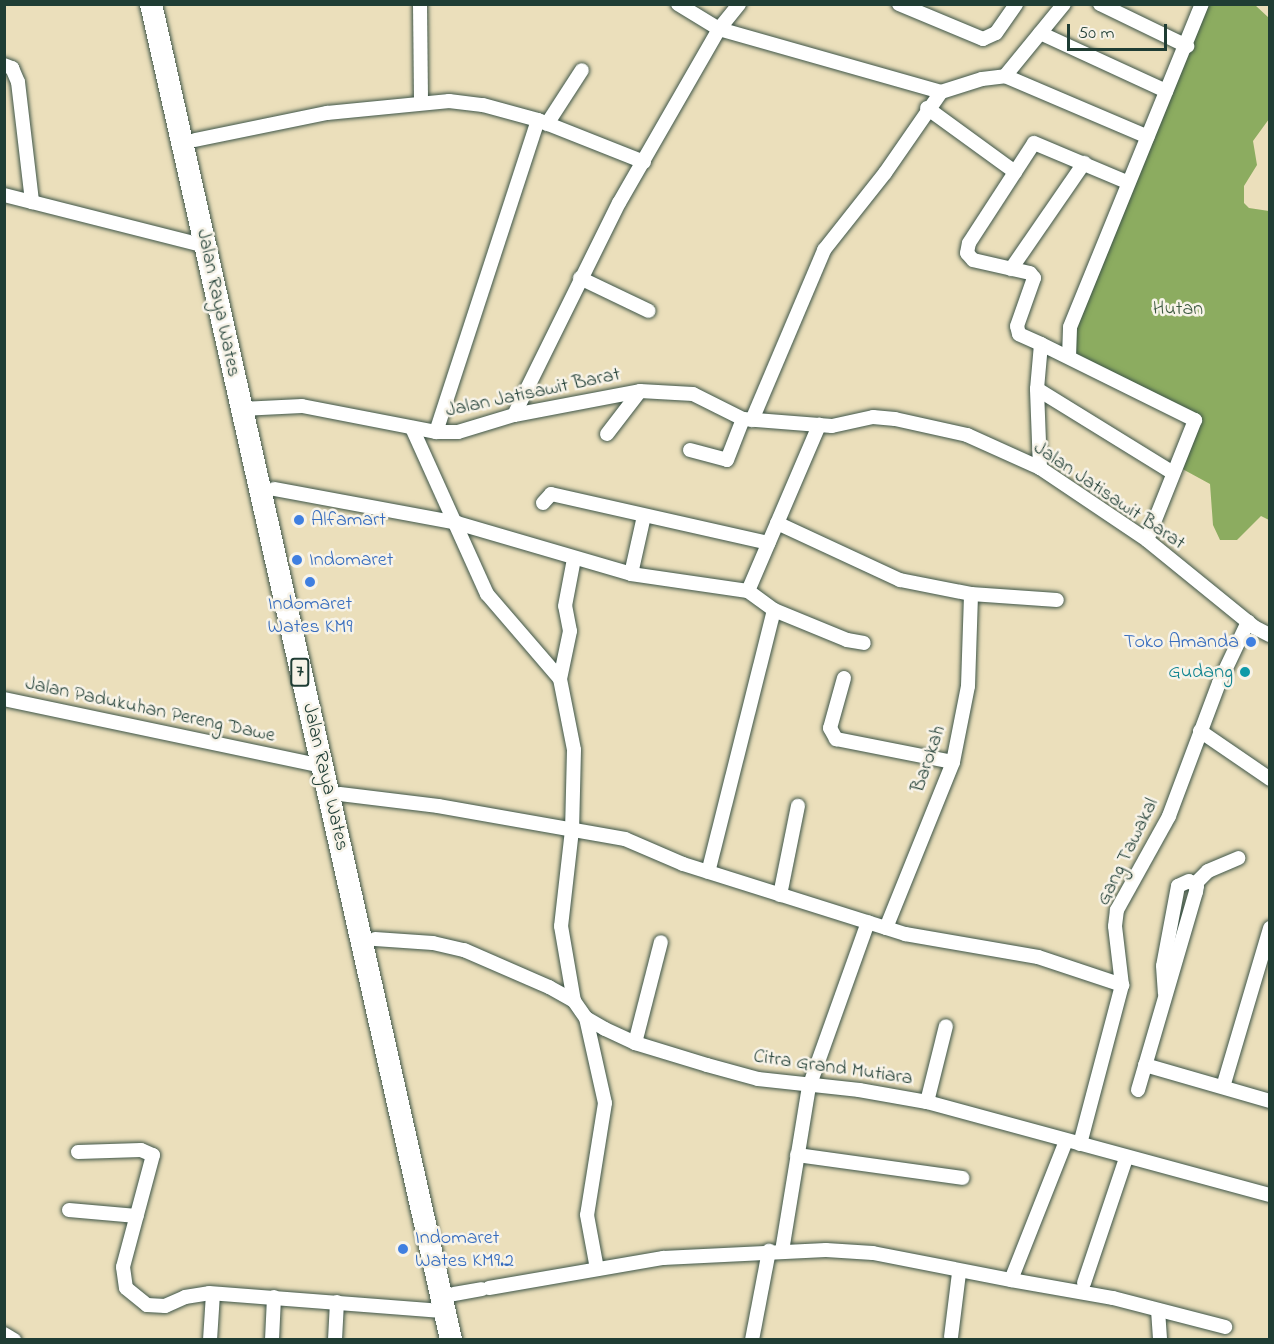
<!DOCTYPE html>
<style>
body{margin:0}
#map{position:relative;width:1274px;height:1344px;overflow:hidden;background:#ebdfbb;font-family:"Indie Flower",sans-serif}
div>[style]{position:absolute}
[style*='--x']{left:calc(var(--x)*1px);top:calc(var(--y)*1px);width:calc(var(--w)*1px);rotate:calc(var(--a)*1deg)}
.forest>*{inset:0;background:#8cac60}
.roads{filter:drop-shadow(0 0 2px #3e5548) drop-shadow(0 0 2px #3e5548)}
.minor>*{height:14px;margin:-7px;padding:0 7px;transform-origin:7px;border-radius:7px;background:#fff}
.trunk>*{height:22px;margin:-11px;padding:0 11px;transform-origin:11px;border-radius:11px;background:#fff}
.dots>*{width:16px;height:16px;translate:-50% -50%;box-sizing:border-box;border:3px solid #f7f3e8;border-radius:50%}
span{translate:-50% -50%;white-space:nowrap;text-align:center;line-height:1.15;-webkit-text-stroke:5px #f7f3e8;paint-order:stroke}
.shield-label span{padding:2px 4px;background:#f7f3e8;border:2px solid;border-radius:4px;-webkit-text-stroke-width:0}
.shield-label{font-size:18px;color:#1f3d34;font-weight:700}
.street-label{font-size:20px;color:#1f3d34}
.park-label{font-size:20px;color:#3c593f}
.shop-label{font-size:20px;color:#366cbe}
.left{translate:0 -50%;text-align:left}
.right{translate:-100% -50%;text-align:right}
.culture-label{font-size:20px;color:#0d838f}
.frame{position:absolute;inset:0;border:6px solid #1f3d34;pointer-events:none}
.scale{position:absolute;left:1067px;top:24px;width:100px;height:27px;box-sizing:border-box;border:3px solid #1f3d34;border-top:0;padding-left:8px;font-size:18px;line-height:21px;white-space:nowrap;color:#1f3d34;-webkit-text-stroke:4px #f7f3e8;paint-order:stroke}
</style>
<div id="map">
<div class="forest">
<i style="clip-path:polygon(1206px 5px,1255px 5px,1269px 18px,1269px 119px,1253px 141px,1257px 165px,1244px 186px,1244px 203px,1249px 208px,1269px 211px,1269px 520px,1261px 516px,1237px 540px,1220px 540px,1213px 525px,1210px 484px,1177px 466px,1195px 423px,1069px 357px,1068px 338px)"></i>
</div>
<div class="roads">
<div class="minor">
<i style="--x:420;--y:4;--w:98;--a:89.4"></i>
<i style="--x:678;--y:4;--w:48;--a:31.4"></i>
<i style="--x:719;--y:29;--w:231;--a:15.8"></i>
<i style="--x:941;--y:92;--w:43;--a:-17.6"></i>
<i style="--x:982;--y:79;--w:23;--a:-7"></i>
<i style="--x:1005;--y:76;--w:93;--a:-50.7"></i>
<i style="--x:899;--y:4;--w:91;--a:22.6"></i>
<i style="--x:983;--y:39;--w:14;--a:-25"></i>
<i style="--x:996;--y:33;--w:35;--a:-55"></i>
<i style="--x:1100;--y:4;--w:97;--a:25.8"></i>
<i style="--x:1040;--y:33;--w:139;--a:24.7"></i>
<i style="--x:4;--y:65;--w:9;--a:21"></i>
<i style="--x:12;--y:68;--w:15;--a:67"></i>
<i style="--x:18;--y:82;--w:121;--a:83.3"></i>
<i style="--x:1005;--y:76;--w:155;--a:23.1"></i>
<i style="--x:927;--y:108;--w:109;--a:36"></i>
<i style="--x:547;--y:124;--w:64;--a:-57.1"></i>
<i style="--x:195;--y:140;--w:135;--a:-11.6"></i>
<i style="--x:327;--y:113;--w:123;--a:-5.6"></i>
<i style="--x:449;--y:101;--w:34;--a:7"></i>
<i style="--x:483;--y:105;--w:57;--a:15.3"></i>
<i style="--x:538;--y:120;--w:114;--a:21.6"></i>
<i style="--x:4;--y:195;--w:208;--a:14.2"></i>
<i style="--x:1011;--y:269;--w:129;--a:-55.4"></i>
<i style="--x:580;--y:278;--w:76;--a:25.6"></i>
<i style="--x:1041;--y:344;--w:172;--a:26.3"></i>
<i style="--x:1195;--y:420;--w:129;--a:111.8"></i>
<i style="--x:1069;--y:357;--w:30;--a:-88"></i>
<i style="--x:1070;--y:327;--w:349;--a:-67.8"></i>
<i style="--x:1037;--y:389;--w:160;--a:31.7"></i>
<i style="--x:241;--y:409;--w:61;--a:-2.8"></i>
<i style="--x:302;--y:406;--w:136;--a:11"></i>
<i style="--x:436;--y:432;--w:22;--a:0"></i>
<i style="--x:458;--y:432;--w:59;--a:-16.9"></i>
<i style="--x:514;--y:415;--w:128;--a:-10.8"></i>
<i style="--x:640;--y:391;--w:53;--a:3.2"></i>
<i style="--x:693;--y:394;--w:56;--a:26.6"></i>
<i style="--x:743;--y:419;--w:89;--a:4.5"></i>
<i style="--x:832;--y:426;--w:42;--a:-12.4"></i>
<i style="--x:873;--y:417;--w:22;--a:5"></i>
<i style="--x:895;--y:419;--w:74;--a:12.5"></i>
<i style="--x:967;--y:435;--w:80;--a:24.3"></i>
<i style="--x:1040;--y:468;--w:129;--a:33.9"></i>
<i style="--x:1147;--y:540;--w:138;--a:39.1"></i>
<i style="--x:1254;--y:627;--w:18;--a:27"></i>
<i style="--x:514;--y:415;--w:237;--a:-63.7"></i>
<i style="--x:619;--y:203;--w:201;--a:-60.1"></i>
<i style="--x:719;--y:29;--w:32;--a:-51"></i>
<i style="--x:752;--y:420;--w:185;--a:-67"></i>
<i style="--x:824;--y:250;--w:98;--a:-51.6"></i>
<i style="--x:885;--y:173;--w:98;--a:-55.3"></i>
<i style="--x:412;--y:428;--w:182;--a:65.7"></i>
<i style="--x:487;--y:594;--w:112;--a:49.3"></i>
<i style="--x:560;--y:679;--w:72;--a:78.8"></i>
<i style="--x:574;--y:750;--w:80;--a:91.4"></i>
<i style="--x:572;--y:830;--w:97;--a:96.5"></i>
<i style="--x:561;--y:926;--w:76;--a:80.2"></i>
<i style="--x:436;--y:432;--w:328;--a:-71.9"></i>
<i style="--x:607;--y:434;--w:54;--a:-52.5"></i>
<i style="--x:690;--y:450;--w:38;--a:15"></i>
<i style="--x:727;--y:460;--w:44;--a:-68.7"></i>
<i style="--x:1040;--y:468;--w:79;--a:-92.2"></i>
<i style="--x:1037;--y:389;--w:45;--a:-84.9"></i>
<i style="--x:1041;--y:344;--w:24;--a:-156"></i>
<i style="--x:1019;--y:334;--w:8;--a:-104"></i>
<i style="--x:1017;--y:326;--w:51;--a:-70.5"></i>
<i style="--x:1034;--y:278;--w:6;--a:-129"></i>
<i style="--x:1030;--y:273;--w:58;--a:-167.2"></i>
<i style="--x:973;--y:260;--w:9;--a:-131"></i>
<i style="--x:967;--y:253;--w:10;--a:-79"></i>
<i style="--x:969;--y:243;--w:119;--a:-57"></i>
<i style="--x:1034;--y:143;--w:101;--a:22.8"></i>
<i style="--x:274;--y:489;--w:186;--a:10.5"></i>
<i style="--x:457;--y:523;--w:181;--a:16.3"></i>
<i style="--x:631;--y:574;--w:118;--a:8.3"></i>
<i style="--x:748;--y:591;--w:32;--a:36"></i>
<i style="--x:774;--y:610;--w:270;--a:104.1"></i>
<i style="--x:543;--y:503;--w:12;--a:-48"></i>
<i style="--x:551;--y:494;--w:223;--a:12.7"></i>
<i style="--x:777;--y:523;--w:136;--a:24.9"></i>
<i style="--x:900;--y:580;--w:72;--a:11.2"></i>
<i style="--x:971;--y:594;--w:86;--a:4"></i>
<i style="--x:631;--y:574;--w:59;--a:-77.4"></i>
<i style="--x:748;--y:591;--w:181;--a:-66.8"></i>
<i style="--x:774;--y:610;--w:79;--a:22.3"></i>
<i style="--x:847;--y:640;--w:17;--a:10"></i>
<i style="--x:844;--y:678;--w:52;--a:105.6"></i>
<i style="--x:830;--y:728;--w:13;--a:61"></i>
<i style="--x:836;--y:739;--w:119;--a:11.1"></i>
<i style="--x:560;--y:679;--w:49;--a:-78.2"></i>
<i style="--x:570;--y:631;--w:25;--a:-101"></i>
<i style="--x:565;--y:606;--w:48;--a:-79.2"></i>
<i style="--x:4;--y:699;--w:325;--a:11.9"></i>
<i style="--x:1200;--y:731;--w:85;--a:34.4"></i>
<i style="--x:340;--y:794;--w:99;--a:7"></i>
<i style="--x:438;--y:806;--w:190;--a:10"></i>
<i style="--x:625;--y:839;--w:63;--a:23.3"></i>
<i style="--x:683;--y:864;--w:233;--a:17.5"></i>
<i style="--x:905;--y:934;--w:135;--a:9.8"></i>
<i style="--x:1038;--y:957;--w:89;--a:18.4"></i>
<i style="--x:1195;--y:884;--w:18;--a:-45"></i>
<i style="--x:1208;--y:871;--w:33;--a:-23"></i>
<i style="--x:780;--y:895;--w:91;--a:-78.6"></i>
<i style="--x:886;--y:928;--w:179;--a:-68"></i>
<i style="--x:953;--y:762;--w:77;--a:-78.8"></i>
<i style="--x:968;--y:686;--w:92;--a:-88.1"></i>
<i style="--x:375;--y:939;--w:58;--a:3.9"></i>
<i style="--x:433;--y:943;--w:32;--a:13"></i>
<i style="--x:464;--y:950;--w:93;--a:23.5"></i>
<i style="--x:549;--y:987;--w:29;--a:29"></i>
<i style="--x:574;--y:1001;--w:21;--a:55"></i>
<i style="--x:586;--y:1018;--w:22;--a:30"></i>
<i style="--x:605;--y:1029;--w:33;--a:25"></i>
<i style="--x:635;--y:1043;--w:75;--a:17"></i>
<i style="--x:707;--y:1065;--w:53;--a:15.4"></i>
<i style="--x:758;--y:1079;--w:102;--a:6.2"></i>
<i style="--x:859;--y:1090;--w:69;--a:10"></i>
<i style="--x:927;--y:1102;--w:355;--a:15.2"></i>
<i style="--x:586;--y:1018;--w:87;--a:77.4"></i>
<i style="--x:605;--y:1103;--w:113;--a:99.1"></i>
<i style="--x:587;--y:1215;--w:55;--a:79.5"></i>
<i style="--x:635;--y:1043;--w:104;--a:-75.6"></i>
<i style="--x:1145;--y:1065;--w:130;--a:16.1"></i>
<i style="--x:1223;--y:1087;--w:166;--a:-73.5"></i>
<i style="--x:1138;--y:1090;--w:206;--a:-73.7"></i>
<i style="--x:1196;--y:892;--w:6;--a:-81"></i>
<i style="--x:1197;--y:886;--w:9;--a:-148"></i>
<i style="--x:1189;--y:881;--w:12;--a:156"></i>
<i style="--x:1178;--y:886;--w:81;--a:100.6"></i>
<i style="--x:1163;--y:966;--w:27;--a:86"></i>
<i style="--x:927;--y:1102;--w:78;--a:-76"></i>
<i style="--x:1066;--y:1141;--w:149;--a:111.6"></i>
<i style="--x:1011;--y:1280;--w:104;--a:10"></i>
<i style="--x:1113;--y:1298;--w:116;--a:14.5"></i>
<i style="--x:1080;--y:1144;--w:164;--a:-75.2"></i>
<i style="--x:1122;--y:985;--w:59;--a:-96.8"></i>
<i style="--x:1115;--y:926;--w:16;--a:-83"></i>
<i style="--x:1117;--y:910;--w:107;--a:-61"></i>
<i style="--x:1169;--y:816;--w:142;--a:-69.4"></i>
<i style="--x:1219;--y:683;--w:68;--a:-64.6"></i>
<i style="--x:78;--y:1152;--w:63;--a:-1.8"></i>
<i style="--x:141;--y:1150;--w:13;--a:23"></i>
<i style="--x:153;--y:1155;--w:116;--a:105"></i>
<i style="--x:123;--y:1267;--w:21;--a:82"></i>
<i style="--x:126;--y:1288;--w:27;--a:39"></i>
<i style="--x:147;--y:1305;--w:18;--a:3"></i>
<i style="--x:165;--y:1306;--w:22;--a:-24"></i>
<i style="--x:185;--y:1297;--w:24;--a:-9"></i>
<i style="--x:209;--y:1293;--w:237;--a:4.4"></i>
<i style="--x:797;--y:1155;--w:167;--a:7.9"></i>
<i style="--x:69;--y:1210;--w:68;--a:5"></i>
<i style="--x:782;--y:1251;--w:166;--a:-80.7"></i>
<i style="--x:809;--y:1087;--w:175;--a:-70.3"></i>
<i style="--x:1084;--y:1283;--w:132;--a:-71.4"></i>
<i style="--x:489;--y:1288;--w:177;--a:-9.8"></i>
<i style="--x:663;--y:1258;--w:163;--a:-2.8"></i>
<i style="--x:826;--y:1250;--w:47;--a:3.7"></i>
<i style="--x:873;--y:1253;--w:141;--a:11.1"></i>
<i style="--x:454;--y:1294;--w:28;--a:-10"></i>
<i style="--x:1158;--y:1310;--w:30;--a:86"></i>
<i style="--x:4;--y:1334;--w:12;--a:31"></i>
<i style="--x:951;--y:1337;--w:64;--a:-82.9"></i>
<i style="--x:210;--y:1340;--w:46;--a:-86.3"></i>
<i style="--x:272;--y:1340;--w:43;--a:-87.3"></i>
<i style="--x:335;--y:1340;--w:38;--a:-87"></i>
<i style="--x:752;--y:1340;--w:91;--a:-79.2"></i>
</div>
<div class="trunk">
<i style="--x:151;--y:4;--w:1369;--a:77.34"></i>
</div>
</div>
<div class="dots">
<i style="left:299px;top:520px;background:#3f7fe0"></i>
<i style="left:297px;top:560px;background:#3f7fe0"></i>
<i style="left:310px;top:582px;background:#3f7fe0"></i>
<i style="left:1251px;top:642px;background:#3f7fe0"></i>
<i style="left:1245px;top:672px;background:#0f9aa8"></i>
<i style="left:403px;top:1249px;background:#3f7fe0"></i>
</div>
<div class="shield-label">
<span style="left:300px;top:672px">7</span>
</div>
<div class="street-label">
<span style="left:218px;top:303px;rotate:78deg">Jalan Raya Wates</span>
<span style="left:533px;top:393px;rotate:-12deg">Jalan Jatisawit Barat</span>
<span style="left:1109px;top:496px;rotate:34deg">Jalan Jatisawit Barat</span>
<span style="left:150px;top:710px;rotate:12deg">Jalan Padukuhan Pereng Dawe</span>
<span style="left:929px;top:759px;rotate:-71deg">Barokah</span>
<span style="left:325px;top:777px;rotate:77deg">Jalan Raya Wates</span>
<span style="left:1128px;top:852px;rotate:-64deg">Gang Tawakal</span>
<span style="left:833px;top:1068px;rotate:8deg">Citra Grand Mutiara</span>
</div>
<div class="park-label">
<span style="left:1178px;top:309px">Hutan</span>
</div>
<div class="shop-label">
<span class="left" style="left:311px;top:520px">Alfamart</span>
<span class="left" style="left:309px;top:560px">Indomaret</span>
<span style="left:310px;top:616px">Indomaret<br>Wates KM9</span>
<span class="right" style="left:1239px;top:642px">Toko Amanda</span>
<span class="left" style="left:415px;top:1250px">Indomaret<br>Wates KM9.2</span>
</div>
<div class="culture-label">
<span class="right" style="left:1233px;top:672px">Gudang</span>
</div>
<div class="frame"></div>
<div class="scale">50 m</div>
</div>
